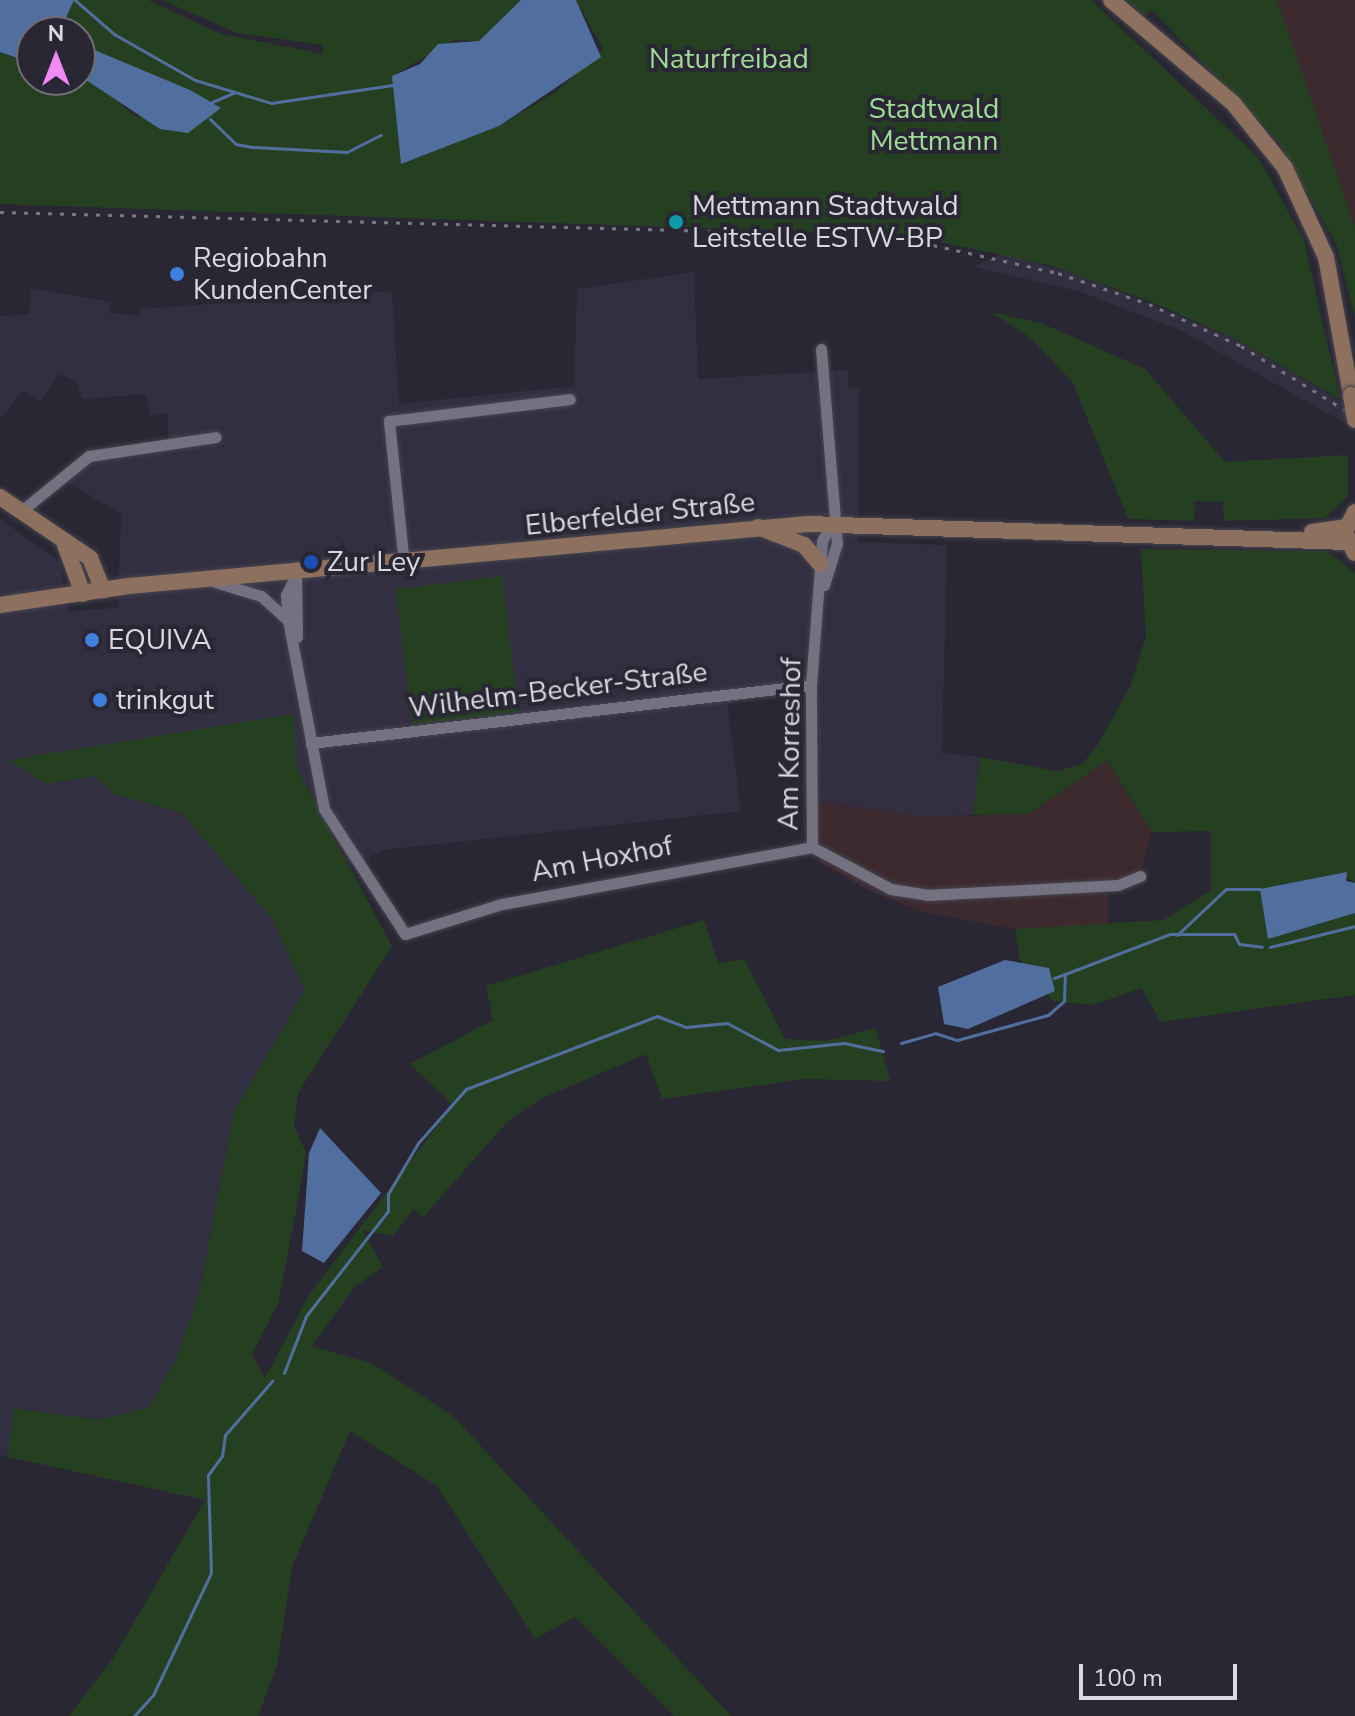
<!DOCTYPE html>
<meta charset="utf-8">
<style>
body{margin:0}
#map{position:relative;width:1355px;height:1716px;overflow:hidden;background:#292733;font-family:"Nunito Sans",sans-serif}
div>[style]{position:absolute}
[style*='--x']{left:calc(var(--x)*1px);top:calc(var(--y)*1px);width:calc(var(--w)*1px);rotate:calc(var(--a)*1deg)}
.commercial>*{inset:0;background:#3d2a2f}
.built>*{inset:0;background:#322f41}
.green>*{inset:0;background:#254020;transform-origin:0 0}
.water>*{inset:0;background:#516f9e}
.stream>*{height:3px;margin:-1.5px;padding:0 1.5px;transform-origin:1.5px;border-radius:1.5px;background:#516f9e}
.roads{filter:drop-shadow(0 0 2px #45444e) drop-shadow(0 0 2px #45444e)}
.street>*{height:11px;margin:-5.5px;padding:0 5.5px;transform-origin:5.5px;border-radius:5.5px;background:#747281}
.secondary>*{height:16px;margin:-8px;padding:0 8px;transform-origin:8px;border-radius:8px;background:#8d705d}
.rail>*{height:3px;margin-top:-1.5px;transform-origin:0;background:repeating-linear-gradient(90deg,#7a7883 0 4px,transparent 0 12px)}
.bridges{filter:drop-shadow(0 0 2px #45444e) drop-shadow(0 0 2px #45444e)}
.secondary-bridge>*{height:16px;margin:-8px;padding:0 8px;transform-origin:8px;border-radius:8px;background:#8d705d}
.dots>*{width:22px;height:22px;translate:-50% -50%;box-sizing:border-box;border:4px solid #292733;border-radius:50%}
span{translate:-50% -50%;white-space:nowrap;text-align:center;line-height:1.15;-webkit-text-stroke:8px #292733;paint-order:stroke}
.park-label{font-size:28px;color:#a0db96}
.poi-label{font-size:28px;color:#dad9e1}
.left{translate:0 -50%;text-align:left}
.street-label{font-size:28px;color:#dad9e1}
.north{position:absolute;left:16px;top:16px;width:80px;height:80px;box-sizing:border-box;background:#292733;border:2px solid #706e79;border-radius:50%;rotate:0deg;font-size:22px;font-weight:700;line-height:32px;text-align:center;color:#dad9e1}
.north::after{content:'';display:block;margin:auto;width:28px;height:36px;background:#f08bf6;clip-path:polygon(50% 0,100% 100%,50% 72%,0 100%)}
.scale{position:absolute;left:1079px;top:1664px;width:158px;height:36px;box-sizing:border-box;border:4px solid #dad9e1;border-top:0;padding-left:10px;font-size:24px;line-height:28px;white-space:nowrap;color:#dad9e1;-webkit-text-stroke:6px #292733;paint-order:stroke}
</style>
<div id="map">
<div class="commercial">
<i style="clip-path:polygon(1277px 0,1355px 0,1355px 227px,1280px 14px)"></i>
<i style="clip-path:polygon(1107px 760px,1152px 832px,1140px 876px,1108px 886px,1108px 925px,1015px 929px,922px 912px,869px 890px,819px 863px,803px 799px,924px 817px,1029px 814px)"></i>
</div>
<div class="built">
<i style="clip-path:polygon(1001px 253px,1082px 276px,1233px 338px,1355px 409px,1355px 429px,1182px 331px,1078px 291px,974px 267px)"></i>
<i style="clip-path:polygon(694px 272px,698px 379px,848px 370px,848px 388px,859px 389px,858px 542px,947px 545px,942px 753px,980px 757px,973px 815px,924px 817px,803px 799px,805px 694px,727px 703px,741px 811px,383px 850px,351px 866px,297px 769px,292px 715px,9px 760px,47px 784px,94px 776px,114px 794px,182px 813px,273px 920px,305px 990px,234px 1112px,199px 1295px,175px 1362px,148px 1408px,98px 1420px,15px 1408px,8px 1457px,0 1455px,0 519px,60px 562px,68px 611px,118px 608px,121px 514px,62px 479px,102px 455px,169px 445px,167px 413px,150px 415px,146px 394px,82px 399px,75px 380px,60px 374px,39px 402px,23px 391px,0 419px,0 316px,29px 314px,31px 288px,111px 302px,109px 313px,137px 315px,141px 309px,392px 291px,399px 404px,574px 386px,577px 289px)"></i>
</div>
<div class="green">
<i style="clip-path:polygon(74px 0,148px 0,221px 34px,322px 54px,323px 45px,237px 33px,162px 0,521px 0,479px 41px,454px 40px,392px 76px,401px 164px,499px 126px,554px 93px,603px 49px,576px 0,1091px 0,1258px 157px,1304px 240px,1340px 399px,1233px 338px,1149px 301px,1050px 265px,906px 235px,0 204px,0 52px,32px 63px,32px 80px,88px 78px,135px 116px,220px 109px,81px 45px,80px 32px,63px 26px)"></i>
<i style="clip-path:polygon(1126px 0,1277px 0,1355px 227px,1355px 317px,1336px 243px,1277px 140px,1152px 10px,1145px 16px)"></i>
<i style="clip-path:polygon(991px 312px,1041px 323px,1145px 369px,1225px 462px,1348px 455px,1348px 496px,1325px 518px,1224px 521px,1223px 502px,1195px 501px,1194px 521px,1128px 519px,1073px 383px,1031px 338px)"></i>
<i style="clip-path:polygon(1141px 549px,1327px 551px,1355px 573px,1355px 883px,1346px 877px,1280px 884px,1269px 939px,1355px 913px,1355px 995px,1161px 1022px,1141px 988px,1093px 1005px,1053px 1001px,1020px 960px,1015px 929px,1164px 920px,1211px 890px,1211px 831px,1152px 832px,1107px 760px,1029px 814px,973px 815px,980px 757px,1057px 771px,1082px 764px,1097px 746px,1131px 685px,1146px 636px)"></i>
<i style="left:502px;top:576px;width:137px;height:107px;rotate:83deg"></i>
<i style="clip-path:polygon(293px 714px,297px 769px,392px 946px,298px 1093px,294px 1127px,306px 1152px,295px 1216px,278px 1304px,252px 1354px,265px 1378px,309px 1295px,453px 1105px,410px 1064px,493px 1020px,486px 986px,704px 920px,718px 963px,744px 959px,785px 1039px,826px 1041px,876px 1028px,890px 1081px,804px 1079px,662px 1099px,646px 1054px,542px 1098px,508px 1121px,423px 1217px,414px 1209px,393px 1236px,362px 1230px,383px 1267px,355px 1286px,312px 1346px,373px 1364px,453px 1416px,731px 1716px,674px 1716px,575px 1617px,535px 1639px,437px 1486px,350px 1431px,292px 1567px,277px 1666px,258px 1716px,69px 1716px,114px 1657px,205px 1500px,8px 1457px,14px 1408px,98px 1420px,148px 1408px,175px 1362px,199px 1295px,234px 1112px,305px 990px,273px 920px,182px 813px,114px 794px,94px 776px,47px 784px,8px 760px)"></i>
</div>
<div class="water">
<i style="clip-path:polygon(0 0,74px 0,63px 25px,69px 32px,32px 32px,32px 63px,0 52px)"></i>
<i style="clip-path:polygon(521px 0,576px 0,601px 57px,499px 126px,401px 164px,392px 76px,420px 64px,438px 44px,479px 41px)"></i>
<i style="clip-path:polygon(80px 44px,190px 90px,221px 108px,188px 133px,160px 129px,80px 76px)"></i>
<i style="clip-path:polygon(1347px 872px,1346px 881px,1355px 883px,1355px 913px,1268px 939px,1260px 889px)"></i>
<i style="clip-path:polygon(1005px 960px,1049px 968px,1055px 991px,968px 1029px,944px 1024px,938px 987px)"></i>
<i style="clip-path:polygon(320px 1128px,381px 1193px,324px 1263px,302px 1251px,309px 1153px)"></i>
</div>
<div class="stream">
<i style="--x:75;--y:0;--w:52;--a:41.1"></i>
<i style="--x:114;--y:34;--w:93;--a:29.6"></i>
<i style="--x:195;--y:80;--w:79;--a:16.8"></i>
<i style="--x:271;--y:103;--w:123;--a:-8.4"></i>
<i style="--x:212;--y:102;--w:25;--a:-23"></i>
<i style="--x:210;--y:119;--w:36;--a:44"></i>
<i style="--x:236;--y:144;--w:16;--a:11"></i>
<i style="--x:252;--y:147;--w:95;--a:3"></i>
<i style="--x:347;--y:152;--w:38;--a:-27"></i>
<i style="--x:1177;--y:935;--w:67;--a:-43.2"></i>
<i style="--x:1226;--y:889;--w:34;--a:0"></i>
<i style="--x:1270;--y:947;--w:88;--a:-13.9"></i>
<i style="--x:1054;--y:978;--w:12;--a:-20"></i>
<i style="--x:901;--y:1043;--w:35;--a:-16"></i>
<i style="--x:935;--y:1033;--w:23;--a:18"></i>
<i style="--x:957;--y:1040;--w:94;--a:-15.4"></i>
<i style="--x:1048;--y:1015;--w:21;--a:-41"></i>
<i style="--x:1064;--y:1001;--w:27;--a:-88"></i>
<i style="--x:1065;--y:974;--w:112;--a:-20.9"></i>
<i style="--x:1170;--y:934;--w:64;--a:0"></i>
<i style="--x:1234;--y:934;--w:11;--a:63"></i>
<i style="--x:1239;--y:944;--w:23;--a:7"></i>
<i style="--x:284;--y:1373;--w:61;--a:-68.9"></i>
<i style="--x:306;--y:1316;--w:133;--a:-52"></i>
<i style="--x:388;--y:1211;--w:17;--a:-90"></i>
<i style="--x:388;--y:1194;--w:59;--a:-59.5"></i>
<i style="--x:418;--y:1143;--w:72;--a:-48.4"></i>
<i style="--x:466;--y:1089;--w:204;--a:-20.9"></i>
<i style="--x:657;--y:1016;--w:31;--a:21"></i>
<i style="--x:686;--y:1027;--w:41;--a:-5.6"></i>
<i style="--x:727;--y:1023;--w:58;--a:27.9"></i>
<i style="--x:778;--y:1050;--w:66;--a:-6.1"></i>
<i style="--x:844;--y:1043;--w:40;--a:12"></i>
<i style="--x:134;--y:1716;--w:28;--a:-48"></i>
<i style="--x:153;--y:1695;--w:135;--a:-64.6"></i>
<i style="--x:211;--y:1573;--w:98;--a:-91.8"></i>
<i style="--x:208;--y:1475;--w:24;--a:-54"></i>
<i style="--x:222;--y:1456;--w:21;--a:-82"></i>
<i style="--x:225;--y:1435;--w:72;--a:-49"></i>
</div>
<div class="roads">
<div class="street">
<i style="--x:821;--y:349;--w:195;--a:85.3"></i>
<i style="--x:837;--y:543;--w:44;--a:107.2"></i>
<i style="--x:20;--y:512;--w:89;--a:-39.1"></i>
<i style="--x:89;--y:456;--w:128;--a:-8.5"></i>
<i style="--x:404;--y:564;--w:144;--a:-96"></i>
<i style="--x:389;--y:421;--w:182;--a:-6.9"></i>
<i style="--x:296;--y:575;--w:62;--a:89.1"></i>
<i style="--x:215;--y:582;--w:48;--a:16.9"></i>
<i style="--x:261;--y:596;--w:36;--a:42"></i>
<i style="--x:288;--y:620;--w:192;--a:79.2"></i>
<i style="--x:324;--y:809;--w:149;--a:57.1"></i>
<i style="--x:405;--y:934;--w:102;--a:-17.2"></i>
<i style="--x:502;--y:904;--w:315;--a:-10.4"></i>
<i style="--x:288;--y:619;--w:24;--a:-95"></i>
<i style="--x:286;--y:595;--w:22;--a:-63"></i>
<i style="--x:311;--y:743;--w:503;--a:-6.62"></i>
<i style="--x:812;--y:847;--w:89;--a:28"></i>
<i style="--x:891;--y:889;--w:36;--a:9"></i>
<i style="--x:927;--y:895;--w:191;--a:-3"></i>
<i style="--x:1118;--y:885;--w:24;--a:-22"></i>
<i style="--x:812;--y:847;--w:162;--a:-90.4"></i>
<i style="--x:811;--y:685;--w:144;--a:-85.6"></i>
<i style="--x:822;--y:541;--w:21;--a:-61"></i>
</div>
<div class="secondary">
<i style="--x:1111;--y:0;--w:160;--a:40.2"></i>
<i style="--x:1233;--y:103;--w:83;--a:51.3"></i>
<i style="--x:1285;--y:168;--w:98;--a:65.3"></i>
<i style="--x:1326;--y:257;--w:140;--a:79.7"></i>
<i style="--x:0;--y:497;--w:109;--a:34.1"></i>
<i style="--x:90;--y:558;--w:35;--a:68"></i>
<i style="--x:1355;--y:512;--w:22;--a:117"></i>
<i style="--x:1345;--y:532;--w:23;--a:65"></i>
<i style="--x:758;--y:527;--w:49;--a:21.4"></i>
<i style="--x:804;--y:545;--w:25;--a:50"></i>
<i style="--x:1312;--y:532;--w:34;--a:-8"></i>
<i style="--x:65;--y:545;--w:52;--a:69.8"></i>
<i style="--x:0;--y:605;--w:130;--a:-8.4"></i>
<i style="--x:129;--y:586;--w:682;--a:-5.22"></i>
<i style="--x:808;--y:524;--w:539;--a:1.91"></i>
</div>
</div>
<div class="rail">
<i style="--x:0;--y:212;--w:829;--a:1.52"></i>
<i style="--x:829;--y:234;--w:105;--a:6"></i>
<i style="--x:933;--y:245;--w:128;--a:12.6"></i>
<i style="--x:1058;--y:273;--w:96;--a:18.8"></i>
<i style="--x:1149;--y:304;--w:101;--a:24.5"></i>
<i style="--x:1241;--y:346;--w:134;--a:31.6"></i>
</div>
<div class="bridges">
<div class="secondary-bridge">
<i style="--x:1351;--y:395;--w:25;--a:81"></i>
</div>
</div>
<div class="dots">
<i style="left:676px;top:222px;background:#0f9aa8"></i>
<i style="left:177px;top:274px;background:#3f7fe0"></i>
<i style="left:311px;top:562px;background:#1a4fb4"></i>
<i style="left:92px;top:640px;background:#3f7fe0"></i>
<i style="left:100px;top:700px;background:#3f7fe0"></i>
</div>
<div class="park-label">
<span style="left:729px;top:59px">Naturfreibad</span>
<span style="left:934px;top:125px">Stadtwald<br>Mettmann</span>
</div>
<div class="poi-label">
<span class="left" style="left:692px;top:222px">Mettmann Stadtwald<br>Leitstelle ESTW-BP</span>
<span class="left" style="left:193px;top:274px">Regiobahn<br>KundenCenter</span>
<span class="left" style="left:327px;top:562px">Zur Ley</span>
<span class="left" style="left:108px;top:640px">EQUIVA</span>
<span class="left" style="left:116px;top:700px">trinkgut</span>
</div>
<div class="street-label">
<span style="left:640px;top:514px;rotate:-6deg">Elberfelder Straße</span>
<span style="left:558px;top:690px;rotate:-7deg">Wilhelm-Becker-Straße</span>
<span style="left:790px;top:744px;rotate:-89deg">Am Korreshof</span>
<span style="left:602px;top:859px;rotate:-11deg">Am Hoxhof</span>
</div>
<div class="north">N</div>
<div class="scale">100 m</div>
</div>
